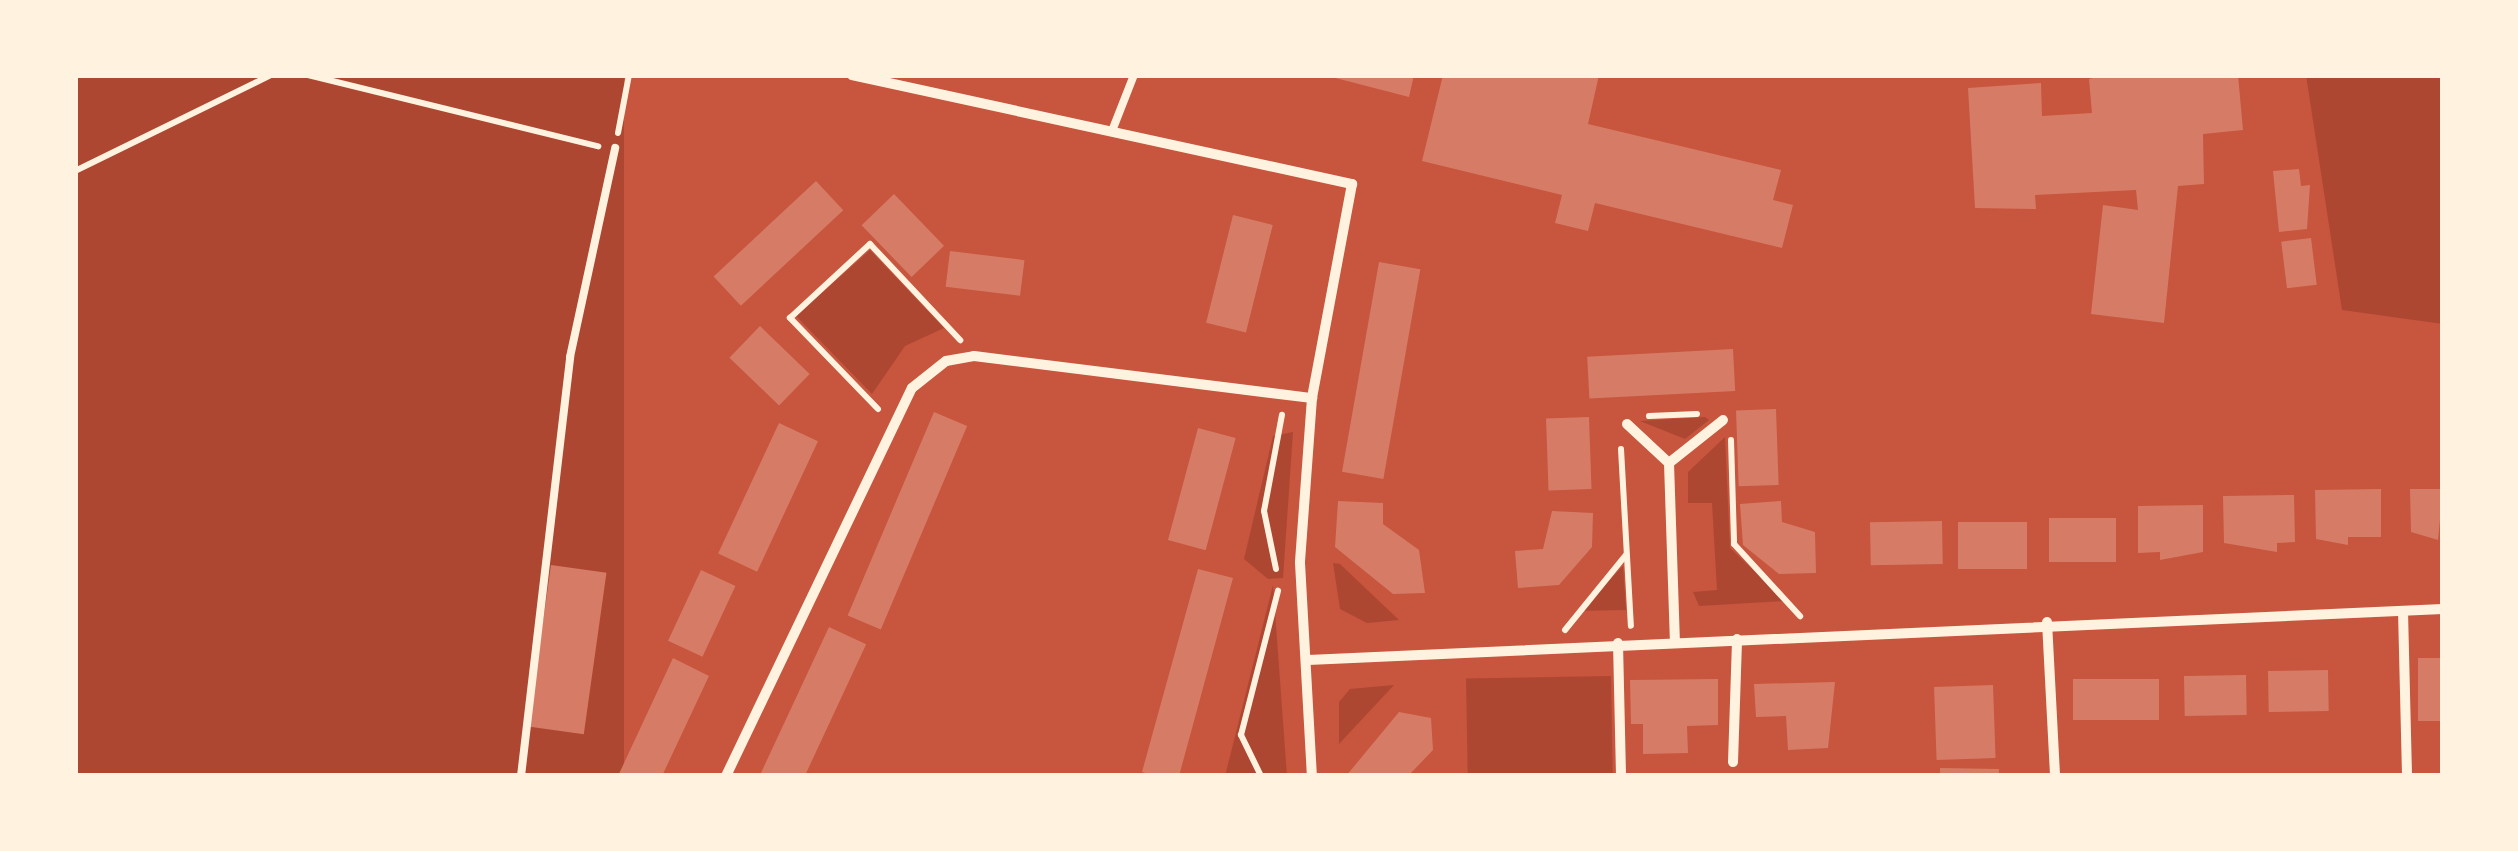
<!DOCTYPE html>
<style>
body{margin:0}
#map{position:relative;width:2518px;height:851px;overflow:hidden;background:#c8553d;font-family:"Asap Condensed",sans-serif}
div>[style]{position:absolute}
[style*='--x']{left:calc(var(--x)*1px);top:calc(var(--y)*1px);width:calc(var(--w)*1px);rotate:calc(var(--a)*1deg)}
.green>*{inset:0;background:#ae4732;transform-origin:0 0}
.building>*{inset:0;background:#d67c66;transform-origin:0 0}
.path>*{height:6px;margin:-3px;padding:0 3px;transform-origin:3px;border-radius:3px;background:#fff3e0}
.service>*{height:8px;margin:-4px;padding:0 4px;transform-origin:4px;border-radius:4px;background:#fff3e0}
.minor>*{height:10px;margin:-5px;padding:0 5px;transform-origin:5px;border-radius:5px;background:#fff3e0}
span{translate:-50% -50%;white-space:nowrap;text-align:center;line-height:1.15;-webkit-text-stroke:9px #fff3e0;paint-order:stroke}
.frame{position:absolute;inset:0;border:78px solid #fff3e0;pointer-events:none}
</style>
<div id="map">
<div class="green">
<i style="left:75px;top:75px;width:549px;height:701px"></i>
<i style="clip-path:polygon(2306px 75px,2443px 75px,2443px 324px,2342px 310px)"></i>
<i style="clip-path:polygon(870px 250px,944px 328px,905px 346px,872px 394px,796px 316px)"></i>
<i style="clip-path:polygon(1709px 420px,1685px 439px,1640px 421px,1705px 417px)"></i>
<i style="clip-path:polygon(1293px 432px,1283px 578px,1268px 579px,1244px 559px,1273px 436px)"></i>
<i style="clip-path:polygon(1725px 437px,1730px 548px,1786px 601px,1699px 606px,1693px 592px,1717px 590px,1712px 503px,1688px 503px,1688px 472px)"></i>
<i style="clip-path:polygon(1333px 563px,1340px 564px,1399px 620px,1367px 623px,1340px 609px)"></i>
<i style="clip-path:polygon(1623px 566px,1626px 610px,1579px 611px)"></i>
<i style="clip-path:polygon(1273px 585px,1287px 776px,1225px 776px)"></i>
<i style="left:1611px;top:676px;width:100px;height:145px;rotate:89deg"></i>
<i style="clip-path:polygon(1394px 685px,1339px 744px,1339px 702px,1350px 689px)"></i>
</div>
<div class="building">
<i style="clip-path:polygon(1324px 75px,1414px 75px,1409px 97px)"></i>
<i style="clip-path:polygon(1443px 75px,1599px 75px,1588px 124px,1781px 170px,1773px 200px,1793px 205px,1782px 248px,1595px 203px,1588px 231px,1555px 223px,1562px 195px,1422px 161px)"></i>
<i style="clip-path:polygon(2103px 75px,2238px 75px,2243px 130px,2203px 134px,2204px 184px,2178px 186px,2164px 323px,2091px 314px,2103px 205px,2138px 210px,2136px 190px,2035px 195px,2036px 209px,1975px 208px,1968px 88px,2041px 83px,2042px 116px,2092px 113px,2089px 79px)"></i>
<i style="clip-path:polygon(2299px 169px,2301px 186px,2310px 185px,2307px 229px,2279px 232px,2273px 171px)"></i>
<i style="left:816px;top:181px;width:40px;height:140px;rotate:47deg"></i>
<i style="left:894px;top:194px;width:72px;height:45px;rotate:46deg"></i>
<i style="left:1233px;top:215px;width:41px;height:111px;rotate:14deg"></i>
<i style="left:2311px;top:238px;width:47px;height:30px;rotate:83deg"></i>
<i style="left:950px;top:251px;width:75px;height:36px;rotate:7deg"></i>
<i style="left:1379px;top:262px;width:42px;height:213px;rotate:10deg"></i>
<i style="left:760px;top:326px;width:69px;height:44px;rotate:44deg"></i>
<i style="left:1733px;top:349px;width:42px;height:146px;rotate:87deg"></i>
<i style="left:1776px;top:409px;width:76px;height:40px;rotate:88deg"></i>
<i style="left:934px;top:412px;width:36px;height:221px;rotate:23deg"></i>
<i style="left:1589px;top:417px;width:72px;height:43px;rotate:88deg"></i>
<i style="left:779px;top:423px;width:43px;height:144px;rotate:25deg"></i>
<i style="left:1198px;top:428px;width:39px;height:116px;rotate:15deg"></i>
<i style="clip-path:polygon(2381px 489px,2381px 537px,2348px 537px,2348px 545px,2316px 539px,2315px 490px)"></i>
<i style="clip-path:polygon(2410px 489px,2443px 489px,2438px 540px,2411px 532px)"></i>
<i style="clip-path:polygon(2294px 495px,2295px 542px,2277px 543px,2277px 552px,2224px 543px,2223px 496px)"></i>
<i style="clip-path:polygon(1338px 501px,1383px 503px,1383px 524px,1419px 550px,1425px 593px,1393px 594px,1335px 547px)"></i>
<i style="clip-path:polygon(1781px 501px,1782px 522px,1815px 532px,1816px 573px,1779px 574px,1743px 545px,1740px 504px)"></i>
<i style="clip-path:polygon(2203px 505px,2203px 552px,2160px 560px,2160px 552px,2138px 553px,2138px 506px)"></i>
<i style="clip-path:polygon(1552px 511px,1593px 513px,1592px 547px,1559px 585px,1518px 588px,1515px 551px,1543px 549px)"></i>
<i style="left:2116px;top:518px;width:44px;height:67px;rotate:90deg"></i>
<i style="left:1942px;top:521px;width:43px;height:72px;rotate:89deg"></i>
<i style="left:1958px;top:522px;width:69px;height:47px"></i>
<i style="left:551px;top:565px;width:56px;height:163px;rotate:8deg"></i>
<i style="clip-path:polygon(1198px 569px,1233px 578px,1179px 776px,1156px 776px,1142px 772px)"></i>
<i style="left:701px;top:570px;width:38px;height:78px;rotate:25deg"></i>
<i style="left:829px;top:627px;width:41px;height:164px;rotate:25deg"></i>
<i style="clip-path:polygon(673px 658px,709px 676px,662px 776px,618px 776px)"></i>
<i style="left:2443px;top:658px;width:63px;height:25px;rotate:90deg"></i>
<i style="left:2328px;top:670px;width:41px;height:60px;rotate:89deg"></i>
<i style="left:2246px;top:675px;width:40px;height:62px;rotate:89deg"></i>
<i style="clip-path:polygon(1718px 679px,1718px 725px,1687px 726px,1688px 753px,1643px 754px,1643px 724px,1631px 724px,1630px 680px)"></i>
<i style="left:2073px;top:679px;width:86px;height:41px"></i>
<i style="clip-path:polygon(1835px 682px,1828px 748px,1788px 750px,1786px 716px,1756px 717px,1754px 684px)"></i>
<i style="left:1993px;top:685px;width:73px;height:59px;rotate:88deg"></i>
<i style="clip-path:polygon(1399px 712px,1431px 718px,1433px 750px,1408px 776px,1346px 776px)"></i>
<i style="left:1940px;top:768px;width:59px;height:8px;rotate:1deg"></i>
</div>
<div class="path">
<i style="--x:308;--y:75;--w:299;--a:13.8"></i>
<i style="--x:618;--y:133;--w:59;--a:-79.3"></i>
<i style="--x:75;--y:171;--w:218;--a:-26.1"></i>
<i style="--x:878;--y:409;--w:127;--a:-134"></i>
<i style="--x:790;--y:318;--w:109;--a:-42.8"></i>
<i style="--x:870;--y:244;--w:132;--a:46.8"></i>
<i style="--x:1649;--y:416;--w:48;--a:-2.4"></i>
<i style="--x:1731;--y:440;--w:104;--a:88.3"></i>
<i style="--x:1734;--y:544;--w:98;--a:47.5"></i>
<i style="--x:1621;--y:449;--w:177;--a:86.8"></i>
<i style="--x:1276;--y:569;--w:59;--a:-101.7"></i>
<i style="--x:1264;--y:511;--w:98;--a:-79.4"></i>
<i style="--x:1565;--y:630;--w:97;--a:-50.9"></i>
<i style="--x:1261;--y:776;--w:46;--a:-116"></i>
<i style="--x:1241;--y:735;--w:149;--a:-75.6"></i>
</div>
<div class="service">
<i style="--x:1112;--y:131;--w:60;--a:-68.6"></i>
<i style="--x:521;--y:776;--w:422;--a:-83.3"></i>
<i style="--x:570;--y:357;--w:214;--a:-77.8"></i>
</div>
<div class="minor">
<i style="--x:852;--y:75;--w:512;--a:12.3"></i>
<i style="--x:1352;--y:184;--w:218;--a:100.6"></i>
<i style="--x:1312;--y:398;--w:165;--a:94.2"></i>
<i style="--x:1300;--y:563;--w:213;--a:86.8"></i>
<i style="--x:1627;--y:424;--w:57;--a:42.9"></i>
<i style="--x:1669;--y:463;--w:178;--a:88.1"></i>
<i style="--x:1669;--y:463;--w:69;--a:-38.5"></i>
<i style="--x:2403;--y:611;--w:165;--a:88.6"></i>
<i style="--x:2047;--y:622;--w:154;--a:87"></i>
<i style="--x:1618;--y:643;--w:133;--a:88.7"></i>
<i style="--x:1308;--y:660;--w:1136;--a:-2.57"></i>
<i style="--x:1733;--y:762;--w:123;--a:-88.1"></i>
<i style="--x:726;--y:776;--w:430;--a:-64.4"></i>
<i style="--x:912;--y:388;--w:43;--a:-38.5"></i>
<i style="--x:946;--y:361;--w:28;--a:-10"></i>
<i style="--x:974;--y:356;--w:341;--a:7.1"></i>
</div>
<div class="frame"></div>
</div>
